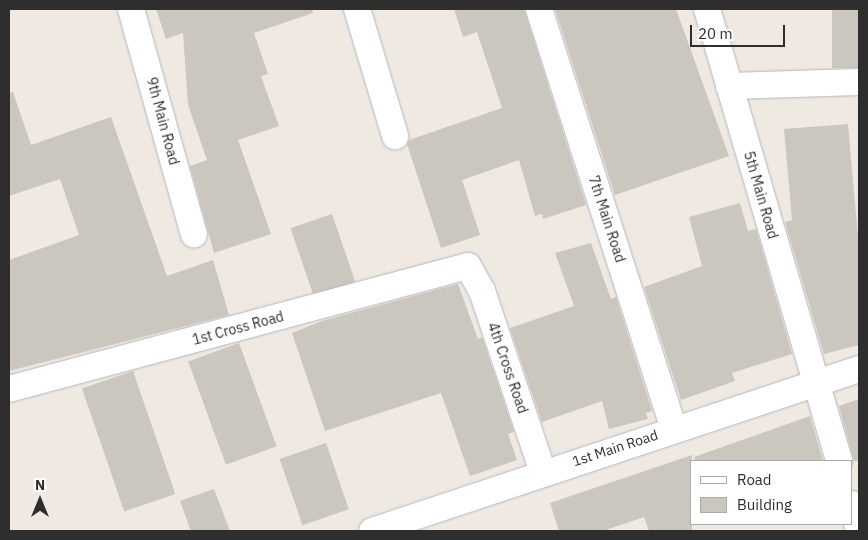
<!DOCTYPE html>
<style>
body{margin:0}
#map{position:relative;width:868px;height:540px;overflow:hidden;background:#efe9e1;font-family:"IBM Plex Sans",sans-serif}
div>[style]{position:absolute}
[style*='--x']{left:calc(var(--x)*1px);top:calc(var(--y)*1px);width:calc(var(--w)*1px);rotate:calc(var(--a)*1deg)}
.building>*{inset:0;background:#cbc7bf;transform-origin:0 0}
.roads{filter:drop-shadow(0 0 1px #b4b7c1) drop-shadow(0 0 1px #b4b7c1)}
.street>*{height:26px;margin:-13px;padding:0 13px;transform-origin:13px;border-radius:13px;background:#fff}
span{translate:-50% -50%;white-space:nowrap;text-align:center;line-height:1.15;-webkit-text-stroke:4px #fff;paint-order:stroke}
.street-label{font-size:14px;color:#2e2e2e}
.frame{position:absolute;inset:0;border:10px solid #2e2e2e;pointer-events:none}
.legend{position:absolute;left:690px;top:460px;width:162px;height:65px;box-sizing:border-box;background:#fff;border:1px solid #ababab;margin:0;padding:6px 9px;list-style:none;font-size:15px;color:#2e2e2e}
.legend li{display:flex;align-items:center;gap:10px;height:25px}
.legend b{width:25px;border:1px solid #ababab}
.north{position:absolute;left:15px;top:475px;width:50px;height:50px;-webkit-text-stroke:4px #fff;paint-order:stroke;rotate:0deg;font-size:14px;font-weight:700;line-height:20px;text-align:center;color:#2e2e2e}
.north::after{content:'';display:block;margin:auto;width:18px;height:22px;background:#2e2e2e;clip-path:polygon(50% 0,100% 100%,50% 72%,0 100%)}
.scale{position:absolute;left:690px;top:25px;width:95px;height:22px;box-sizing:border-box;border:2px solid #2e2e2e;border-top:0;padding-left:6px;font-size:15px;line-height:18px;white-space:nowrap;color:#2e2e2e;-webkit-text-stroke:4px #fff;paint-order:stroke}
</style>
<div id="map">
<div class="building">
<i style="clip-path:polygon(156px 9px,312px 9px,313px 13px,254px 33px,268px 74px,261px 76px,279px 126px,238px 140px,271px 234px,214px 253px,190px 166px,207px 160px,188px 105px,183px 33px,166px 39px)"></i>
<i style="clip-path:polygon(454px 9px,524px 9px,586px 205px,543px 219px,542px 214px,535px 216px,519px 160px,462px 180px,480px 235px,441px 248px,407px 144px,409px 140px,502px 108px,477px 32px,463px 37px)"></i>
<i style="clip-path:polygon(555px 9px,676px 9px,729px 156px,615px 195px)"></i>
<i style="left:832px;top:9px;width:27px;height:59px"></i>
<i style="clip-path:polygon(13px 92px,31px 145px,111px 117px,167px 276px,213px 260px,229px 315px,9px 371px,9px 260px,79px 235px,60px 179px,9px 196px,9px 93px)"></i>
<i style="clip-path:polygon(848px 124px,859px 248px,859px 345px,824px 354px,785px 222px,792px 220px,784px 129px)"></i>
<i style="clip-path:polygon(740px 203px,748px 231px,756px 229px,792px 354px,732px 373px,735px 381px,681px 400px,644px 287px,702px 266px,689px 217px)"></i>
<i style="left:332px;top:214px;width:71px;height:44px;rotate:71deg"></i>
<i style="clip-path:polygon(591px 243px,611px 299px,616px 297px,652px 411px,646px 413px,648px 419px,609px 429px,602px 401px,542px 422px,510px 328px,574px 306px,555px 253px)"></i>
<i style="clip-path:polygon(458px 284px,478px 339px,482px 337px,514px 432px,508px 434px,517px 460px,470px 476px,441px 393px,325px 431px,292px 333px,322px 321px)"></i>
<i style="left:239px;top:343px;width:110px;height:54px;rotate:70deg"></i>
<i style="left:133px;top:371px;width:130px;height:54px;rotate:71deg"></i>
<i style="clip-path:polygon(859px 399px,859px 461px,854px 461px,839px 406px)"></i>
<i style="clip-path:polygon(810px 416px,823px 461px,695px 461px,694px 457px)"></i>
<i style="left:326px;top:443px;width:70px;height:49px;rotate:71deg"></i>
<i style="clip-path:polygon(692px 455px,692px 531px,649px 531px,644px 517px,603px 531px,559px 531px,550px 503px)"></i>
<i style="clip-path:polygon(214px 489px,230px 531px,191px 531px,180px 501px)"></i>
</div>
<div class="roads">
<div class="street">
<i style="--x:131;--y:9;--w:234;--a:74.4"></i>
<i style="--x:357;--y:9;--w:133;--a:73.3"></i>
<i style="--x:539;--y:9;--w:441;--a:72.2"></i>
<i style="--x:707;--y:9;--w:471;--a:73.7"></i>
<i style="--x:729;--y:86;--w:130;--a:-1.8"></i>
<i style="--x:9;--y:389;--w:475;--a:-15"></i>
<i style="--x:468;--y:266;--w:29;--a:61"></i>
<i style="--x:482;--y:291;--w:191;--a:71.4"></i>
<i style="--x:852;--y:504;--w:27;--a:75"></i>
<i style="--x:372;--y:531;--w:513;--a:-18.4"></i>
</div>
</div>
<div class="street-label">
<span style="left:163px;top:121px;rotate:75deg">9th Main Road</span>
<span style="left:761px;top:195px;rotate:74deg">5th Main Road</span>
<span style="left:607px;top:219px;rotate:72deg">7th Main Road</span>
<span style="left:238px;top:328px;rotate:-15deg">1st Cross Road</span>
<span style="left:508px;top:368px;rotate:71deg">4th Cross Road</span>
<span style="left:615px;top:448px;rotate:-18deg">1st Main Road</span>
</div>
<div class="frame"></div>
<ul class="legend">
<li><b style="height:6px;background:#fff"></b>Road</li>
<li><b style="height:14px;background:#cbc7bf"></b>Building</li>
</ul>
<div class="north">N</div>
<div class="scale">20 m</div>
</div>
